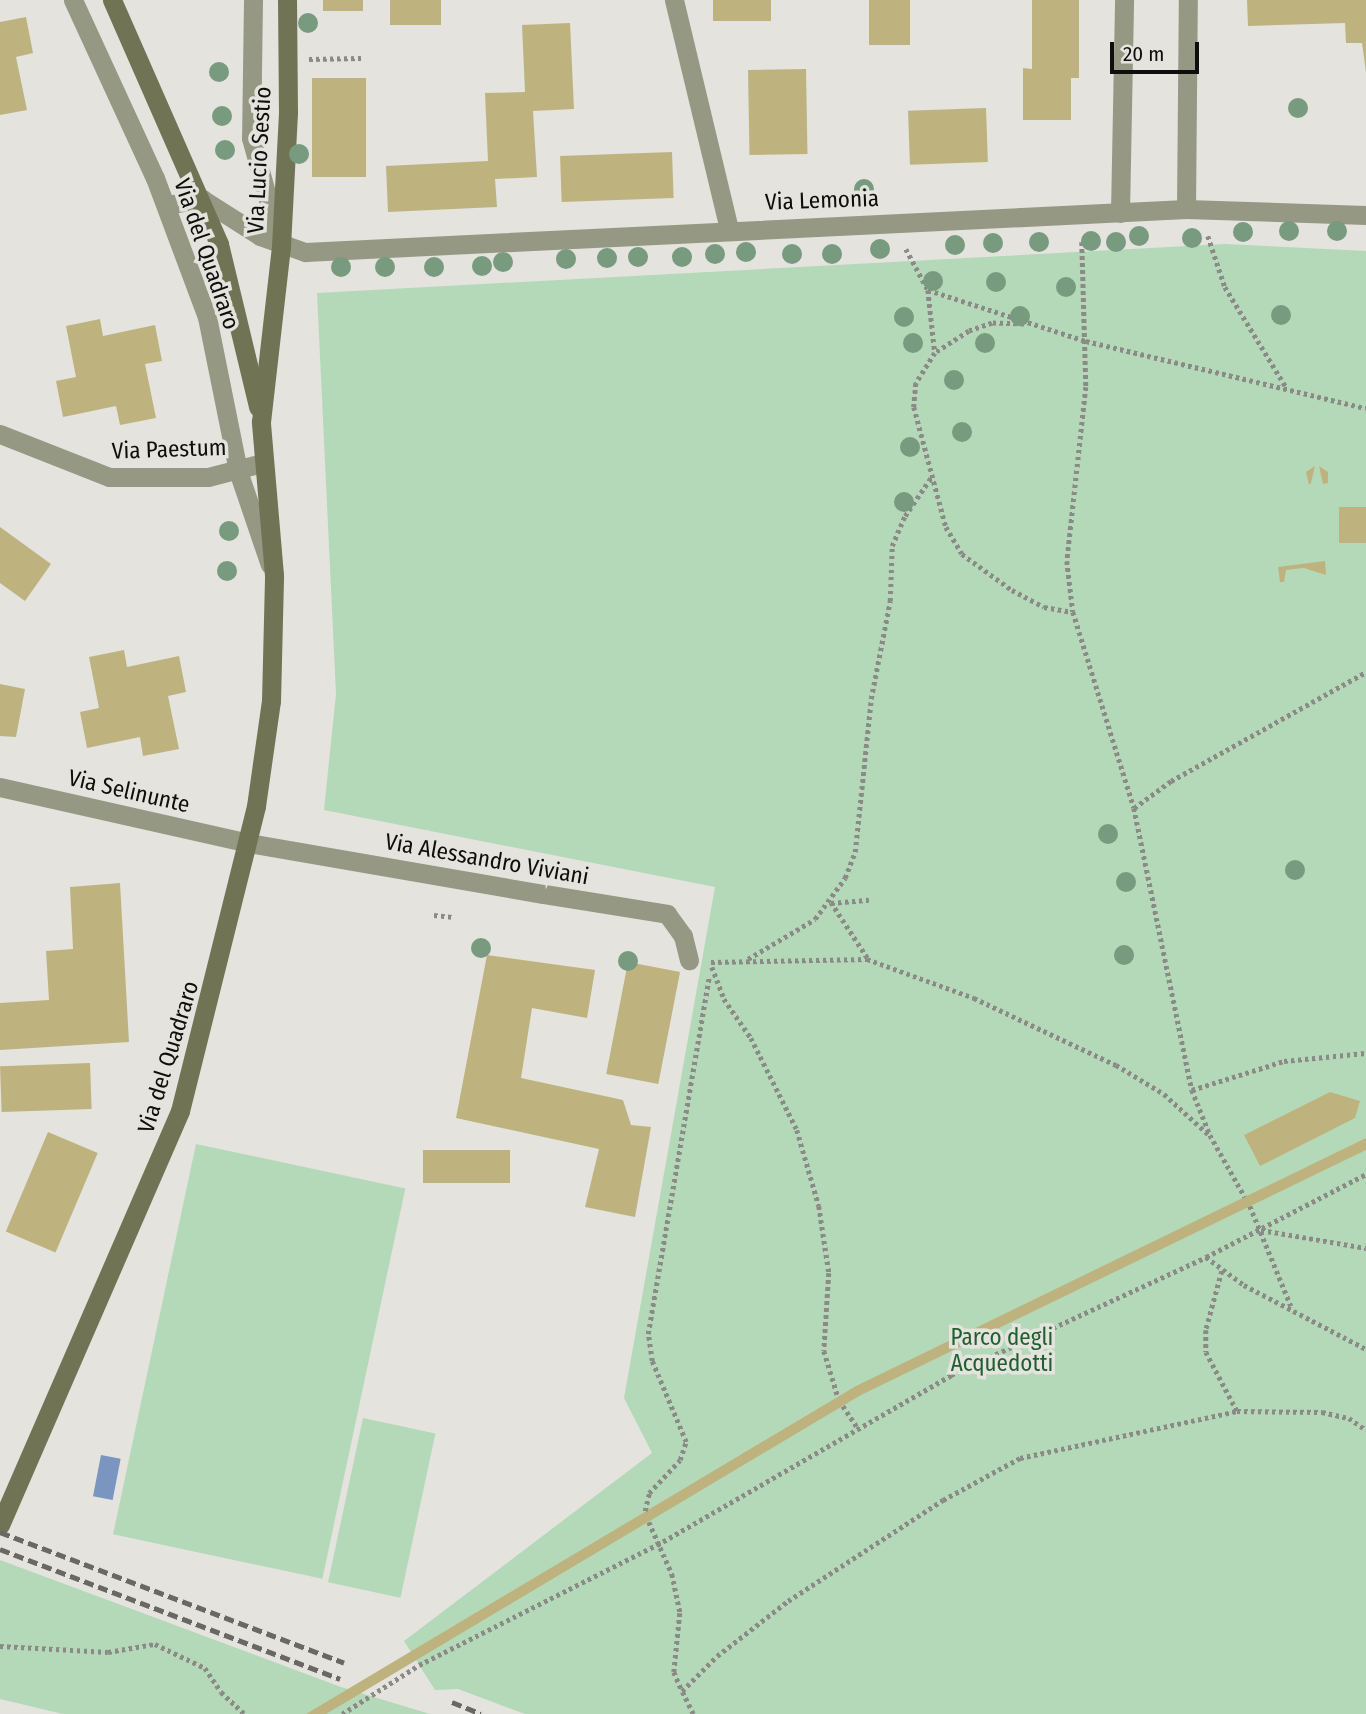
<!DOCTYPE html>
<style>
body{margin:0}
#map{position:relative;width:1366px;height:1714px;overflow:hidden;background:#e4e3de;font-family:"Fira Sans Condensed",sans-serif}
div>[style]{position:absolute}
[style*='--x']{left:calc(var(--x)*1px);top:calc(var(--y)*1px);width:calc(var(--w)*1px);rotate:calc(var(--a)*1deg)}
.green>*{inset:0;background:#b4d9b8;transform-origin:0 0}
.water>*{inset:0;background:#7a95c0;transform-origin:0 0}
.building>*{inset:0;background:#beb37f;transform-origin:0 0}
.path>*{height:4.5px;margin-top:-2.25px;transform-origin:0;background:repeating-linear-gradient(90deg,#8b8a87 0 3.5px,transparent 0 7px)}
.pedestrian>*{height:19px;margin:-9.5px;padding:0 9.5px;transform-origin:9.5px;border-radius:9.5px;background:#959882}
.minor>*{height:19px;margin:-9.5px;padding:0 9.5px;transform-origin:9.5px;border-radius:9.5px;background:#959882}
.secondary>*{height:19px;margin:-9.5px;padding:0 9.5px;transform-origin:9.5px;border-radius:9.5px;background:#707454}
.rail>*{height:5px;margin-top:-2.5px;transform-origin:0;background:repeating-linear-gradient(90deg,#696865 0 10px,transparent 0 15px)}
.trees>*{width:20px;height:20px;margin:-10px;border-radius:50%;background:#789a7e}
span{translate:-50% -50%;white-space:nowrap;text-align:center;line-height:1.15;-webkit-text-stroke:7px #e4e3de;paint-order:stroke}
.street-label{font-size:23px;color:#0e0e0c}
.park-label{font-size:23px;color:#205f2f}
.scale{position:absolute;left:1110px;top:42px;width:89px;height:32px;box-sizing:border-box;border:4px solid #0e0e0c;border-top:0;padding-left:9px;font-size:21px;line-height:24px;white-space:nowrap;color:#0e0e0c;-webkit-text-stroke:5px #e4e3de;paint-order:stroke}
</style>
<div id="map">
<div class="green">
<i style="clip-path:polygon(1225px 244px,1366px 251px,1366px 1714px,525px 1714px,458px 1689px,435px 1690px,404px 1641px,652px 1453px,624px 1398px,715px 887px,324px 810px,336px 694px,317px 293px)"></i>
<i style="left:196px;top:1144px;width:214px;height:399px;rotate:12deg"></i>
<i style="left:363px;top:1418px;width:74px;height:168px;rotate:12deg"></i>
<i style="clip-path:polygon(0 1560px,341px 1687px,430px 1714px,63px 1714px,0 1699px)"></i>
</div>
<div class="water">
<i style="left:101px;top:1455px;width:20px;height:42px;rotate:11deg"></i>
</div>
<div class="building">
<i style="left:323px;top:0;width:40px;height:11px"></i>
<i style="left:390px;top:0;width:51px;height:25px"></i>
<i style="left:713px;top:0;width:58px;height:21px"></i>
<i style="left:869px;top:0;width:41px;height:45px"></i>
<i style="clip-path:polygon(1032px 0,1079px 0,1079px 78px,1071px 78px,1071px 120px,1023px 120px,1023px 68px,1032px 69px)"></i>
<i style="clip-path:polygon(1247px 0,1366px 0,1366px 72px,1362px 43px,1346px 43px,1345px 23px,1248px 26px)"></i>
<i style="clip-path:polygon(26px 17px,33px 53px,16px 57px,27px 110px,0 115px,0 22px)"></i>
<i style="clip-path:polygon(570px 23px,574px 109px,533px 111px,537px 177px,495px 179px,497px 207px,388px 212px,386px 166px,488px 161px,485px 93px,525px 92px,522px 25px)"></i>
<i style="left:806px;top:69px;width:85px;height:58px;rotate:89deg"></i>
<i style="left:312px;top:78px;width:54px;height:99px"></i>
<i style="left:986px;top:108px;width:54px;height:78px;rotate:88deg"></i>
<i style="left:672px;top:152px;width:46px;height:112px;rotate:88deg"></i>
<i style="clip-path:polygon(100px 319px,103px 336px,155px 325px,162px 361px,145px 364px,156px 418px,120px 425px,116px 406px,63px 417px,56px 381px,76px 377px,66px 326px)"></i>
<i style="clip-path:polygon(1315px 466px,1311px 483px,1309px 485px,1306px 472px)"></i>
<i style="clip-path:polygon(1319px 466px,1328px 472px,1328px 483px,1323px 484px)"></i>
<i style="left:1366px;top:507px;width:36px;height:27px;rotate:90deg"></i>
<i style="clip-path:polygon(0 527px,51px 564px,25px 601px,0 583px)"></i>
<i style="clip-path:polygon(1325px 561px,1326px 575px,1304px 568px,1286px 570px,1284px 582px,1280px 582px,1278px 567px)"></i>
<i style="clip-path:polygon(124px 650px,127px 667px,179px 656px,186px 692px,168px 696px,179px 749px,143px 756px,140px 737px,87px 748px,80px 712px,99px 708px,89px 657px)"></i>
<i style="clip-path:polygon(0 684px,25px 689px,16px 737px,0 736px)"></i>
<i style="clip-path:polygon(120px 883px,129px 1042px,0 1050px,0 1003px,49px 1000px,46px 951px,73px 949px,70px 887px)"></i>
<i style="clip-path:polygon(487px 955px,595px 970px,587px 1018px,532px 1008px,521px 1078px,623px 1100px,631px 1125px,651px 1127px,635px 1217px,585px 1207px,599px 1149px,456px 1118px)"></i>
<i style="left:628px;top:962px;width:53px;height:114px;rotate:11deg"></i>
<i style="left:90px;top:1063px;width:46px;height:90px;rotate:88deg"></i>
<i style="clip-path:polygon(1330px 1092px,1360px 1101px,1355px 1118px,1260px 1166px,1244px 1135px)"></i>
<i style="left:48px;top:1132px;width:54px;height:108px;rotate:23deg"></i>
<i style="clip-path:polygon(1366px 1138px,1366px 1150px,861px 1395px,326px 1714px,306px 1714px,856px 1386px)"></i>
<i style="left:423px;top:1150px;width:87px;height:33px"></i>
</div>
<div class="path">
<i style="--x:309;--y:59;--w:52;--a:-1.1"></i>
<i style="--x:1208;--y:236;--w:54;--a:71.6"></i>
<i style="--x:1225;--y:287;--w:117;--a:58.6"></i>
<i style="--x:1082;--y:242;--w:145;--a:88.4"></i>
<i style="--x:1086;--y:387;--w:175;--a:96.2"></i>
<i style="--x:1067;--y:561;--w:51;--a:83.3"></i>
<i style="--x:1073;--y:612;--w:205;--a:72.7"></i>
<i style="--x:1134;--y:808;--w:288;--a:78.4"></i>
<i style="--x:1192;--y:1090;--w:48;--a:68.2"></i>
<i style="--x:1210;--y:1135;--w:71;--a:60.6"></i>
<i style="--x:906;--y:249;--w:47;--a:61.8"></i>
<i style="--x:928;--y:290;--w:166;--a:17.9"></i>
<i style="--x:1086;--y:341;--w:288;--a:13.5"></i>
<i style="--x:928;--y:290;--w:63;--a:83.7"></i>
<i style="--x:1024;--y:324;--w:32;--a:-178"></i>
<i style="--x:992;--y:323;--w:24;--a:161"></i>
<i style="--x:969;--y:331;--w:40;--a:147.1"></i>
<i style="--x:935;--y:353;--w:36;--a:122"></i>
<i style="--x:916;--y:383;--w:24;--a:95"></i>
<i style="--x:914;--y:407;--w:124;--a:75.1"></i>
<i style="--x:946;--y:527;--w:31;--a:59"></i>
<i style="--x:962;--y:554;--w:62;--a:35.8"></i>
<i style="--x:1012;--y:590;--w:36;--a:28"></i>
<i style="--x:1044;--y:607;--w:29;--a:10"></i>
<i style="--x:1134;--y:808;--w:46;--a:-36.1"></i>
<i style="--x:1171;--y:781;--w:223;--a:-29.2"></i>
<i style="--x:434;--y:915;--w:18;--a:6"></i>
<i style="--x:867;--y:958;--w:66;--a:-123.2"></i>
<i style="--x:831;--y:903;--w:38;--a:-5"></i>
<i style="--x:748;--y:959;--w:78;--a:-30.8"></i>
<i style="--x:815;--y:919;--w:51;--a:-53.8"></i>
<i style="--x:845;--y:878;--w:28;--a:-69"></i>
<i style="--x:855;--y:852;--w:154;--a:-84"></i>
<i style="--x:871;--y:699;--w:100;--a:-79"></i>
<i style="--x:890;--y:601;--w:55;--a:-87.9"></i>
<i style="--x:892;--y:546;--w:33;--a:-67"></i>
<i style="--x:905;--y:516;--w:48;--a:-56"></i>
<i style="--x:711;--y:962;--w:156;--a:-1.1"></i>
<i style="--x:867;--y:959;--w:114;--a:20"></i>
<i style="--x:974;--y:998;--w:157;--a:25.3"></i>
<i style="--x:1116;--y:1065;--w:56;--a:31.1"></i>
<i style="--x:1164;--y:1094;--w:61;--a:42.3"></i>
<i style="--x:712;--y:967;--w:34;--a:69"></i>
<i style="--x:724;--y:999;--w:47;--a:55.3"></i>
<i style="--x:751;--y:1038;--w:103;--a:63.4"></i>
<i style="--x:797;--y:1130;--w:79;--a:73.9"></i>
<i style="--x:819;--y:1206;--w:68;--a:81.5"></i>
<i style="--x:829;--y:1273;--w:78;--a:93.7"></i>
<i style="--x:824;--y:1351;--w:48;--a:73.1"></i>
<i style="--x:1192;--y:1090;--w:96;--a:-17.5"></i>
<i style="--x:1284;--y:1061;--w:82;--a:-5.6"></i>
<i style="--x:1250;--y:1206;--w:108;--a:67.7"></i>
<i style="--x:1261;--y:1230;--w:107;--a:9.7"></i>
<i style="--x:1206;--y:1257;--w:47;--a:36.4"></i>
<i style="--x:1244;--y:1285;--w:138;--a:27.7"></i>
<i style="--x:1222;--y:1271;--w:61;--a:105.2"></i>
<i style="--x:1206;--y:1330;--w:22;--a:90"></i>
<i style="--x:1206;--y:1352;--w:67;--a:62.3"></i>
<i style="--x:843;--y:1406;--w:25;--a:56"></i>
<i style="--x:645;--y:1511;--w:18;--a:-77"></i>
<i style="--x:649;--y:1493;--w:45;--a:-46.8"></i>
<i style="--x:680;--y:1460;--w:19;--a:-72"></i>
<i style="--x:686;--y:1442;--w:88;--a:-112.8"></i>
<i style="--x:652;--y:1361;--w:27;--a:-98"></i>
<i style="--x:648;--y:1334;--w:363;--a:-80.3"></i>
<i style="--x:649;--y:1522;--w:57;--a:66.1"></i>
<i style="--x:672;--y:1574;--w:40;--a:78"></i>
<i style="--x:680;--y:1613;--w:59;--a:95.8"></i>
<i style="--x:674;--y:1672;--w:21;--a:67"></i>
<i style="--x:0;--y:1646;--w:108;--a:3.2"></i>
<i style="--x:108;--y:1652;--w:48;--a:-9.7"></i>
<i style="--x:155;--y:1644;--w:55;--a:25.6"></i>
<i style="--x:205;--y:1668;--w:29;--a:56"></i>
<i style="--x:221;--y:1692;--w:33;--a:43"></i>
<i style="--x:342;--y:1714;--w:91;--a:-32.5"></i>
<i style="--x:419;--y:1665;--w:267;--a:-26.8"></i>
<i style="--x:657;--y:1545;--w:340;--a:-30"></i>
<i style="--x:951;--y:1375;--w:281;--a:-24.8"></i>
<i style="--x:1206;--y:1257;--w:180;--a:-27.4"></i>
<i style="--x:693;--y:1714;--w:25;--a:-116"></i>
<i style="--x:682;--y:1691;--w:49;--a:-45"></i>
<i style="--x:717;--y:1656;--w:90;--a:-37.8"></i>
<i style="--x:788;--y:1601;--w:185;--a:-33.1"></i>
<i style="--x:943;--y:1500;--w:88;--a:-28.6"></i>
<i style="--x:1020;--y:1458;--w:222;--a:-12.2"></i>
<i style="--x:1237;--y:1411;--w:85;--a:0.7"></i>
<i style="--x:1322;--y:1412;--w:28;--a:13"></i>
<i style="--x:1349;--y:1418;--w:21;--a:35"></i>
</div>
<div class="pedestrian">
<i style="--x:544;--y:894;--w:125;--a:9.2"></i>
<i style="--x:667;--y:914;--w:27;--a:54"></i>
<i style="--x:683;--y:936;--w:25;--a:76"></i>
</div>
<div class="minor">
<i style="--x:73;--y:0;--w:196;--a:65.3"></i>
<i style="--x:155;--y:178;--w:148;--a:69.5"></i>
<i style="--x:207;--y:317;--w:157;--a:78.6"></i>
<i style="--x:238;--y:471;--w:99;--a:71.2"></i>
<i style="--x:253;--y:0;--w:138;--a:90.8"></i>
<i style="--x:251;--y:138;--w:109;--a:74.6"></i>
<i style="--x:674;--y:0;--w:236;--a:76.5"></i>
<i style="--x:167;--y:205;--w:36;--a:-10"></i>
<i style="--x:202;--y:199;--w:69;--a:32.5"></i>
<i style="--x:260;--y:236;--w:48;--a:19.6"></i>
<i style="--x:305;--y:252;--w:882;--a:-2.79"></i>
<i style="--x:1186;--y:209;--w:180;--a:1.9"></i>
<i style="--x:1186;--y:209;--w:209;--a:-89.5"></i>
<i style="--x:1120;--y:213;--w:213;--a:-88.9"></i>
<i style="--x:0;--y:434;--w:117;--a:21.5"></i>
<i style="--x:109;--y:477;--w:99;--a:0"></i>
<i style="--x:208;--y:477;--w:56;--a:-14.5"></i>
<i style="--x:0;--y:787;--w:254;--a:12.7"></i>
<i style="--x:248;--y:843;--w:300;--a:9.8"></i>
</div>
<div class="secondary">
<i style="--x:112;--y:0;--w:266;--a:66.3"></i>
<i style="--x:219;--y:244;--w:168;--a:76.5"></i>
<i style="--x:0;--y:1525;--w:451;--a:-66.5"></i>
<i style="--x:180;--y:1111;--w:314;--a:-76"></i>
<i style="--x:256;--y:806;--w:106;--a:-81.9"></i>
<i style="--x:271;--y:701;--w:126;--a:-88.6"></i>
<i style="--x:274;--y:575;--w:154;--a:-94.9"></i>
<i style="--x:261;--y:422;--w:177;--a:-83.5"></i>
<i style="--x:281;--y:246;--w:134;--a:-87"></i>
<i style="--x:288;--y:112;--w:112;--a:-90.5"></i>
</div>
<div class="rail">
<i style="--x:0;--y:1532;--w:368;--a:20.8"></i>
<i style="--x:0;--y:1549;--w:364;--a:20.9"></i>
<i style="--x:452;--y:1702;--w:31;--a:22"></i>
</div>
<div class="trees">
<i style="left:308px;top:23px"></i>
<i style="left:219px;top:72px"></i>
<i style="left:1298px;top:108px"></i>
<i style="left:222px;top:116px"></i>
<i style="left:225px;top:150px"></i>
<i style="left:299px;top:154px"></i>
<i style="left:864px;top:189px"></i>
<i style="left:1289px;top:231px"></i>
<i style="left:1337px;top:231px"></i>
<i style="left:1243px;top:232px"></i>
<i style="left:1139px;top:236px"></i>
<i style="left:1192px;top:238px"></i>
<i style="left:1091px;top:241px"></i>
<i style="left:1039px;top:242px"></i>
<i style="left:1116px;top:242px"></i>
<i style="left:993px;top:243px"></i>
<i style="left:955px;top:245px"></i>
<i style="left:880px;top:249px"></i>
<i style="left:746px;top:252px"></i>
<i style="left:715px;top:254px"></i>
<i style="left:792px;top:254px"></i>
<i style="left:832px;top:254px"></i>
<i style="left:638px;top:257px"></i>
<i style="left:682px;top:257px"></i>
<i style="left:607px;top:258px"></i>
<i style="left:566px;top:259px"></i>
<i style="left:503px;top:262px"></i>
<i style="left:482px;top:266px"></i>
<i style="left:341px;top:267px"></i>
<i style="left:385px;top:267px"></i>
<i style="left:434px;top:267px"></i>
<i style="left:933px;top:281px"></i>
<i style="left:996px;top:282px"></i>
<i style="left:1066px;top:287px"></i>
<i style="left:1281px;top:315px"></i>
<i style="left:1020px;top:316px"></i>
<i style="left:904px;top:317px"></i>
<i style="left:913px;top:343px"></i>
<i style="left:985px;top:343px"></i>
<i style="left:954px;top:380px"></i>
<i style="left:962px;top:432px"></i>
<i style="left:910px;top:447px"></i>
<i style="left:904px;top:502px"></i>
<i style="left:229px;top:531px"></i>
<i style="left:227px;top:571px"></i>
<i style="left:1108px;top:834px"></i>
<i style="left:1295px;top:870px"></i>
<i style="left:1126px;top:882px"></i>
<i style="left:481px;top:948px"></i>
<i style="left:1124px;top:955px"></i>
<i style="left:628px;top:961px"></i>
</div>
<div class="street-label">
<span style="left:259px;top:160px;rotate:-87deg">Via Lucio Sestio</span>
<span style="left:822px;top:200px;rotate:-2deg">Via Lemonia</span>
<span style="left:207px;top:254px;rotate:71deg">Via del Quadraro</span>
<span style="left:169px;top:449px;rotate:-2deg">Via Paestum</span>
<span style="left:129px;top:791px;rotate:13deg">Via Selinunte</span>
<span style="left:487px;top:859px;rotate:10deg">Via Alessandro Viviani</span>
<span style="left:168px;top:1057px;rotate:-73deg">Via del Quadraro</span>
</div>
<div class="park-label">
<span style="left:1002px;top:1350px">Parco degli<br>Acquedotti</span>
</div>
<div class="scale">20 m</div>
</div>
